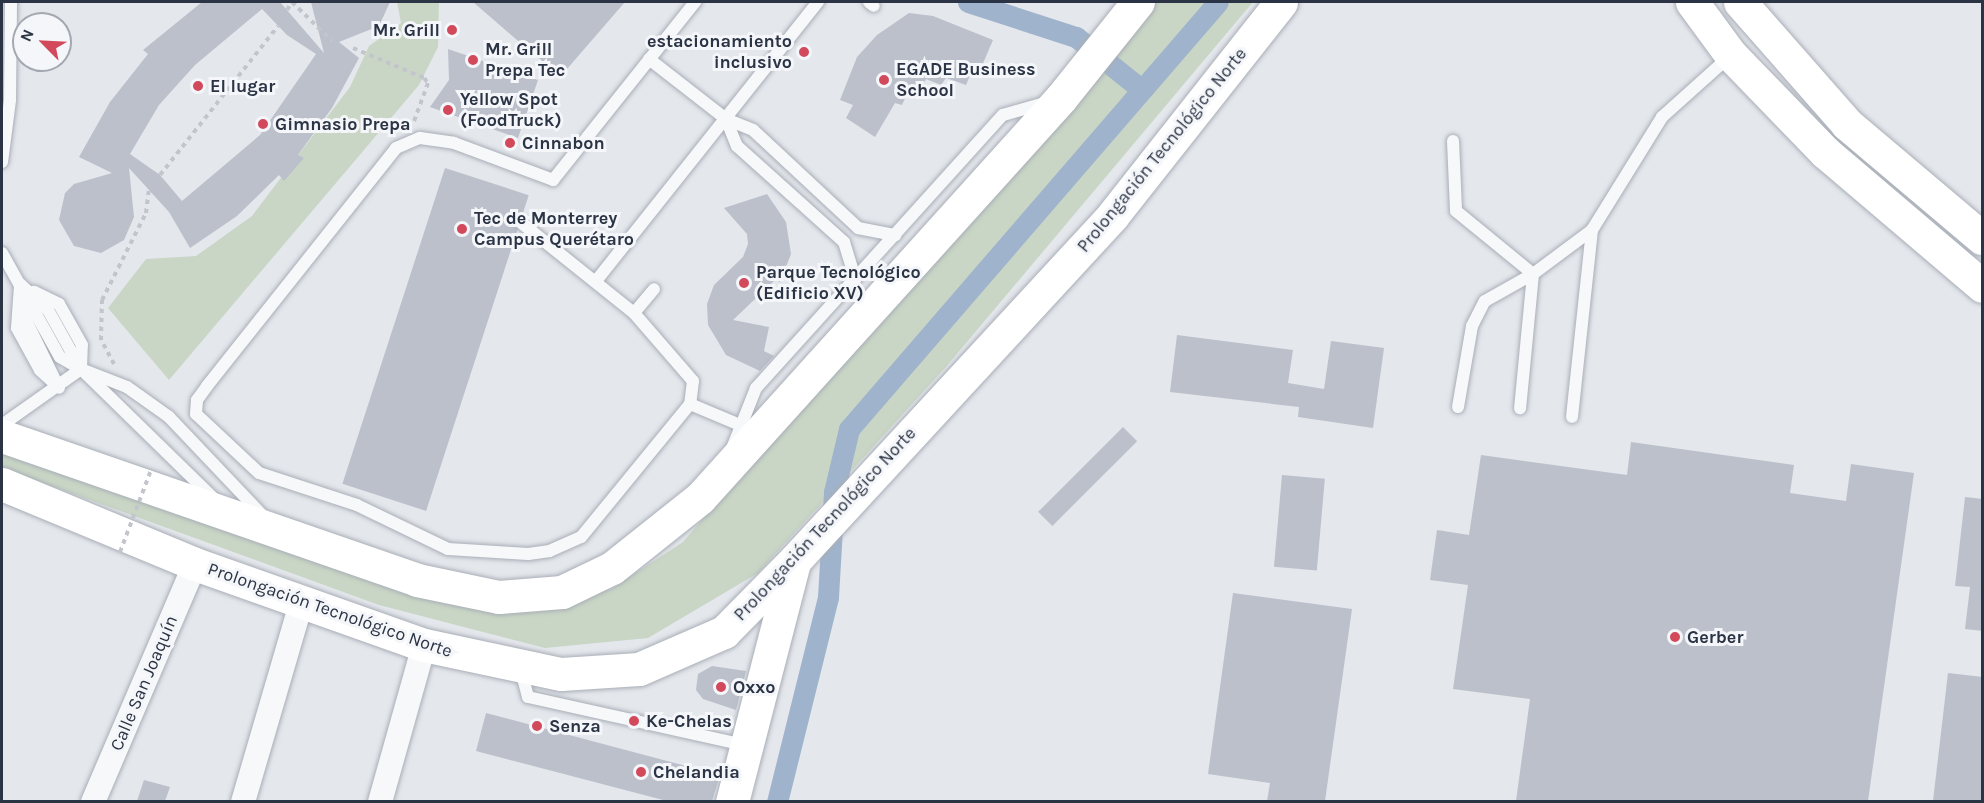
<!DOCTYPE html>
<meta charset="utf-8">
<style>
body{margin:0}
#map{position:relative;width:1984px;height:803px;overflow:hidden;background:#e4e7ec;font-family:Karla,sans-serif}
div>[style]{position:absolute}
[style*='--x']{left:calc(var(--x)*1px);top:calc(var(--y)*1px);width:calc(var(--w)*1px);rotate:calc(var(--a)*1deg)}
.green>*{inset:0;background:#c9d6c5}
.canal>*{height:21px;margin:-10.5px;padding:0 10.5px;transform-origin:10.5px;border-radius:10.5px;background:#9fb4cc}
.building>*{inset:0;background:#bbc0ca;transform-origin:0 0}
.path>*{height:4px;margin-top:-2px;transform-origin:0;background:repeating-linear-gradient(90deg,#c2c5cb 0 4.5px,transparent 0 9px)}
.roads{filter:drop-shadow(0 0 2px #a9aeb7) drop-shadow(0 0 2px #a9aeb7)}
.lane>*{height:12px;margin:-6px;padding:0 6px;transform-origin:6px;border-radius:6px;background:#f7f8fa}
.street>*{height:24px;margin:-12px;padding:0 12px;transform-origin:12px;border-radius:12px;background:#f7f8fa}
.secondary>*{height:33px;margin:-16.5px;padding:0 16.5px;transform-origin:16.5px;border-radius:16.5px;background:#fff}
.path-bridge>*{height:4px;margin-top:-2px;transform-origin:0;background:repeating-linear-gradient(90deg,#c2c5cb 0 4.5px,transparent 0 9px)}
.dots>*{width:16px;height:16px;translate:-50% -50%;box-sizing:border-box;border:3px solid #f4f6f9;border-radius:50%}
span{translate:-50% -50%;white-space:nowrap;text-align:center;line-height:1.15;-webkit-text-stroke:6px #f4f6f9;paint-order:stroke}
.poi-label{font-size:18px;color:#2b3445;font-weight:700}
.right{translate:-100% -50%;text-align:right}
.left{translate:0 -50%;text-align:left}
.street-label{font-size:18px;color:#2b3445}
.frame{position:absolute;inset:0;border:3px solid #2b3445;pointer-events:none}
.north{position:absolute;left:12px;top:12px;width:60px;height:60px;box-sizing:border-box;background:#f4f6f9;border:2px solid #a4a8b1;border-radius:50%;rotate:294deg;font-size:16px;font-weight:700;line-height:24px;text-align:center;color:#2b3445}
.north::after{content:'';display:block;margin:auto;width:21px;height:27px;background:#d1495b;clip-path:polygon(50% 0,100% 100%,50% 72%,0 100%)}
</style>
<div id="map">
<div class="green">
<i style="clip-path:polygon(397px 2px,439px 2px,438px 47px,419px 85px,169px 380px,108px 308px,146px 259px,196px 256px,252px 216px,350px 87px,369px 46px,401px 23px)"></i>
<i style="clip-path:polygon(1145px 2px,1253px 2px,945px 368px,758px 573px,648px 638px,545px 648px,379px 605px,2px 468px,2px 450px,516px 608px,611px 589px,683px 542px)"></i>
</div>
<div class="canal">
<i style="--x:968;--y:2;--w:114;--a:18"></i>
<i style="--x:1076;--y:37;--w:83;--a:38.7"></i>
<i style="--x:777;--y:802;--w:211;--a:-76"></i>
<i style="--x:828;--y:597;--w:105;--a:-86.7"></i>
<i style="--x:834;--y:492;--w:65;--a:-76.6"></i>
<i style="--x:849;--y:429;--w:564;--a:-49.17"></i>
</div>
<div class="building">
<i style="clip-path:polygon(evenodd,202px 2px,280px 2px,324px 53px,311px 2px,390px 2px,379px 26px,339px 42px,359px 58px,332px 108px,298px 155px,304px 158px,284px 181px,279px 175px,237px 216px,190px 248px,169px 212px,129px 168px,134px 217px,124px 240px,101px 253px,74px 246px,59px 220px,65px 193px,74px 184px,112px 173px,79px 157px,110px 102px,148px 54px,143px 50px,202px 2px,262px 9px,287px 35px,316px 54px,260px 135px,182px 201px,160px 175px,130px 154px,159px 105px,195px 65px,262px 9px)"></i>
<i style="clip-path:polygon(473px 2px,625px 2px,560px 77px)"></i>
<i style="clip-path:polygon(909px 13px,933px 16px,993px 40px,981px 68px,974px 66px,966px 85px,946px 78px,941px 85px,926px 79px,915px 99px,906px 96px,902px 105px,895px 103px,875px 137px,846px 118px,853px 105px,840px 100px,857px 57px,877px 35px)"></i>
<i style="clip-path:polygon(448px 49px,538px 80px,518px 138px,430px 107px,449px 80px)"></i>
<i style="left:445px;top:168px;width:88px;height:332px;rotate:18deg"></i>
<i style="clip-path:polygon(767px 194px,786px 222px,791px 254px,780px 282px,775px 280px,733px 320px,769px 327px,764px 351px,774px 356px,760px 371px,726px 355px,708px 325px,707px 304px,714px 285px,743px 257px,748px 244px,747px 234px,724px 208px)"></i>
<i style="clip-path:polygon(1177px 335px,1293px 350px,1288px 383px,1324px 389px,1331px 341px,1384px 348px,1373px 428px,1298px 417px,1299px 407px,1170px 392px)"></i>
<i style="left:1123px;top:427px;width:20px;height:120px;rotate:45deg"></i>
<i style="clip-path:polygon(1631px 442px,1794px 465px,1790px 493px,1846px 501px,1851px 464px,1914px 473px,1868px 801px,1516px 801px,1530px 699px,1453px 689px,1468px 585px,1430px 580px,1437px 530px,1469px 535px,1481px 455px,1627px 475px)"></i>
<i style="left:1282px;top:475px;width:43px;height:92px;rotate:5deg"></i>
<i style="clip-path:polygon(1965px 497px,1983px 499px,1983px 631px,1965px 629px,1970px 587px,1955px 586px)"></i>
<i style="clip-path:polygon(1233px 593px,1352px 609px,1325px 801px,1267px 801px,1270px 783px,1208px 774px)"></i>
<i style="clip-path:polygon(712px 666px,746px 671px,736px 710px,703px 699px,696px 690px,698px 674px)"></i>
<i style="clip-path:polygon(1948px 673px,1983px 677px,1983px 801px,1933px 801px)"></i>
<i style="clip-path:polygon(486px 713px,720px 775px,712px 801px,667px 801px,476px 751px)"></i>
<i style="clip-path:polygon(144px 780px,170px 787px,165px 801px,137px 801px)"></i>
</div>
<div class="path">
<i style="--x:292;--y:2;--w:56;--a:44.3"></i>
<i style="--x:287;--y:10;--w:9;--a:-58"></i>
<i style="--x:353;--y:48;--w:77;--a:22.9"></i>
<i style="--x:424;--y:78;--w:6;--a:51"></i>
<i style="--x:428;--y:83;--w:44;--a:110.1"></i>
<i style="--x:160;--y:175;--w:190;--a:-51.6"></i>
<i style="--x:114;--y:364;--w:27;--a:-118"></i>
<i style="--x:101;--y:340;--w:40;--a:-88.6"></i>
<i style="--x:102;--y:300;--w:97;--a:-63.2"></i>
<i style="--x:146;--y:213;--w:23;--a:-83"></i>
</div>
<div class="roads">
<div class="lane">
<i style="--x:869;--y:2;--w:6;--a:39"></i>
<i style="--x:649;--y:59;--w:98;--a:37.9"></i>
<i style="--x:726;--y:119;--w:29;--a:22"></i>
<i style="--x:753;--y:130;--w:144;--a:43"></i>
<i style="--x:858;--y:228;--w:38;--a:11"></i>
<i style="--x:726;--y:119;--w:29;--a:68"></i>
<i style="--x:737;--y:146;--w:144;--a:41.9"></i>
<i style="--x:844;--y:242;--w:39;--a:73"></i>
<i style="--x:1453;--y:141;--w:70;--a:87.5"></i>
<i style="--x:1456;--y:211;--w:99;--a:39.3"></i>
<i style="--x:1533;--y:274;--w:135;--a:95.5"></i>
<i style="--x:2;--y:162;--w:63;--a:-82.6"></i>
<i style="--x:10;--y:100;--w:98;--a:-89.4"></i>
<i style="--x:519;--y:221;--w:147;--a:38.7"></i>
<i style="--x:634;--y:313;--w:90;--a:49.1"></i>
<i style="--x:693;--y:381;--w:23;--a:97"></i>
<i style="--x:690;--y:404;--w:172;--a:129.3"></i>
<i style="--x:581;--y:537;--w:34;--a:156"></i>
<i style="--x:550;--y:551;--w:22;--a:172"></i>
<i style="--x:528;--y:554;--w:80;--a:-176.4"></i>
<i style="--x:448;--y:549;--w:101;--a:-154.2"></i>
<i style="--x:357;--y:505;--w:103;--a:-161.9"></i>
<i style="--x:259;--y:473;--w:86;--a:-136.9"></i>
<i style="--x:196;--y:414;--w:14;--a:-86"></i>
<i style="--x:197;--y:400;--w:17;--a:-54"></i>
<i style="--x:207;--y:386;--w:304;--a:-51.5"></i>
<i style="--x:396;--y:148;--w:26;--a:-23"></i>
<i style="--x:420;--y:138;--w:34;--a:8"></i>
<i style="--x:454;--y:143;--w:106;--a:20.5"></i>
<i style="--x:553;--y:180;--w:228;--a:-51.4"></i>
<i style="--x:2;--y:253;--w:119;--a:60.9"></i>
<i style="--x:60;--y:357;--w:24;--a:30"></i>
<i style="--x:81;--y:369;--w:186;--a:44.3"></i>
<i style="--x:596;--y:281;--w:357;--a:-51.5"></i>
<i style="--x:20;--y:284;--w:38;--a:43"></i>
<i style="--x:48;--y:310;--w:68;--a:60.8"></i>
<i style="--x:81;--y:369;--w:49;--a:21.4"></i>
<i style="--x:127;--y:387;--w:52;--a:35.5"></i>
<i style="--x:169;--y:417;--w:137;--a:46.5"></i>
<i style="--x:20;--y:286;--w:42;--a:94.1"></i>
<i style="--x:17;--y:328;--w:48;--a:61.3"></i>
<i style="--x:40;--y:370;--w:26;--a:43"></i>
<i style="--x:23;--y:300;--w:22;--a:80"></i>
<i style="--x:27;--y:322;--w:71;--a:64.2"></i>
<i style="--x:634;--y:313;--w:31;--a:-50"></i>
<i style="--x:690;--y:404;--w:62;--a:22.8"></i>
<i style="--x:1458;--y:407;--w:82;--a:-80.2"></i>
<i style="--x:1472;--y:326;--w:28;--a:-63"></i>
<i style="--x:1485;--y:301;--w:55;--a:-29.4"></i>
<i style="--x:1533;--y:274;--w:74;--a:-36.7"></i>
<i style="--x:1592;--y:230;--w:133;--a:-58.2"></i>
<i style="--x:1662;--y:117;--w:91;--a:-41.9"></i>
<i style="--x:1572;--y:417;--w:188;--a:-83.9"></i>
<i style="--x:2;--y:425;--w:97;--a:-35.3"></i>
<i style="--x:81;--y:369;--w:24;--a:-88"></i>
<i style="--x:82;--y:345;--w:47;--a:-119.3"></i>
<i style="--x:59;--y:304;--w:28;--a:-154"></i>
<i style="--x:733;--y:446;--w:62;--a:-68.4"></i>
<i style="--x:756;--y:388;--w:368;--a:-47.9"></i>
<i style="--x:1003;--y:115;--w:44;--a:-15.9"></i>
<i style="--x:520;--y:667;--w:31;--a:75"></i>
<i style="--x:528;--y:697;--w:222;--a:12.5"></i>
</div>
<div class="street">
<i style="--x:93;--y:802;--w:259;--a:-66.8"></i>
<i style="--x:243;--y:802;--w:206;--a:-73.7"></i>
<i style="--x:380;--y:802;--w:163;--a:-74.3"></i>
</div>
<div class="secondary">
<i style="--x:1692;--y:2;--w:66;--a:53.7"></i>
<i style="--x:1731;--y:55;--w:136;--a:45.9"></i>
<i style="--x:1826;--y:153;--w:205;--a:40.4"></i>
<i style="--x:1740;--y:2;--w:162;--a:48.7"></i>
<i style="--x:1847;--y:124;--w:177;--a:40.2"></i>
<i style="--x:2;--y:436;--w:439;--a:19.1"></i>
<i style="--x:417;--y:580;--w:84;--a:11.7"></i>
<i style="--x:499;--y:597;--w:63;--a:-4.5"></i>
<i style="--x:562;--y:592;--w:55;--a:-25.6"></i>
<i style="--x:612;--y:568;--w:112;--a:-38.5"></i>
<i style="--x:700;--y:498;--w:539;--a:-47.93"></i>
<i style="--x:1061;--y:98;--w:123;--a:-51.3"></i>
<i style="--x:2;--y:484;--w:209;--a:22.5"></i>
<i style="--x:195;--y:564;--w:243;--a:19.5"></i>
<i style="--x:424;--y:645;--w:140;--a:12"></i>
<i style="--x:561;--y:674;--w:78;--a:-3.7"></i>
<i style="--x:639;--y:669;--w:93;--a:-23.5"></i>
<i style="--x:724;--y:632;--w:101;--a:-45.4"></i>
<i style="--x:795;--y:560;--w:469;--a:-47.3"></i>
<i style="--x:1113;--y:215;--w:271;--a:-51.7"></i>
<i style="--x:732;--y:802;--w:248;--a:-75.5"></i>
</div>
</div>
<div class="path-bridge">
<i style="--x:120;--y:552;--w:88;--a:-69.3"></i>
</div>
<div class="dots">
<i style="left:452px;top:30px;background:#d1495b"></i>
<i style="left:804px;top:52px;background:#d1495b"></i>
<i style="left:473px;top:60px;background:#d1495b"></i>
<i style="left:884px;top:80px;background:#d1495b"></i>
<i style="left:198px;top:86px;background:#d1495b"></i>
<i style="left:448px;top:110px;background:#d1495b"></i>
<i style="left:263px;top:124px;background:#d1495b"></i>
<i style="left:510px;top:143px;background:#d1495b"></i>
<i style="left:462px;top:229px;background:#d1495b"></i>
<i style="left:744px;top:283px;background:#d1495b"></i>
<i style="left:1675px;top:637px;background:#d1495b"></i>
<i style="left:721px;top:687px;background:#d1495b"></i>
<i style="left:634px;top:721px;background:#d1495b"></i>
<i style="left:537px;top:726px;background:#d1495b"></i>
<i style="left:641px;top:772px;background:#d1495b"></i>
</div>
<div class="poi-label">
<span class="right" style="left:440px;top:30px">Mr. Grill</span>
<span class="right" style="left:792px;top:52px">estacionamiento<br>inclusivo</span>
<span class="left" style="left:485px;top:60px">Mr. Grill<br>Prepa Tec</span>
<span class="left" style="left:896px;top:80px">EGADE Business<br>School</span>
<span class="left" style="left:210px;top:86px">El lugar</span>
<span class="left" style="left:460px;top:110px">Yellow Spot<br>(FoodTruck)</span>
<span class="left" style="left:275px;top:124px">Gimnasio Prepa</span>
<span class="left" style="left:522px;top:143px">Cinnabon</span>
<span class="left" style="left:474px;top:229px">Tec de Monterrey<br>Campus Querétaro</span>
<span class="left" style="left:756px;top:283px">Parque Tecnológico<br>(Edificio XV)</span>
<span class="left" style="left:1687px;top:637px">Gerber</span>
<span class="left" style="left:733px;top:687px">Oxxo</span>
<span class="left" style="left:646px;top:721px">Ke-Chelas</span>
<span class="left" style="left:549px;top:726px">Senza</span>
<span class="left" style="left:653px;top:772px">Chelandia</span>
</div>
<div class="street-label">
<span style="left:1162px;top:150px;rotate:-51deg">Prolongación Tecnológico Norte</span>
<span style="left:825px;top:524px;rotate:-47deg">Prolongación Tecnológico Norte</span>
<span style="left:330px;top:610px;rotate:19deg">Prolongación Tecnológico Norte</span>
<span style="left:144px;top:683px;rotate:-67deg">Calle San Joaquín</span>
</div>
<div class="frame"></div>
<div class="north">N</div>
</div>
